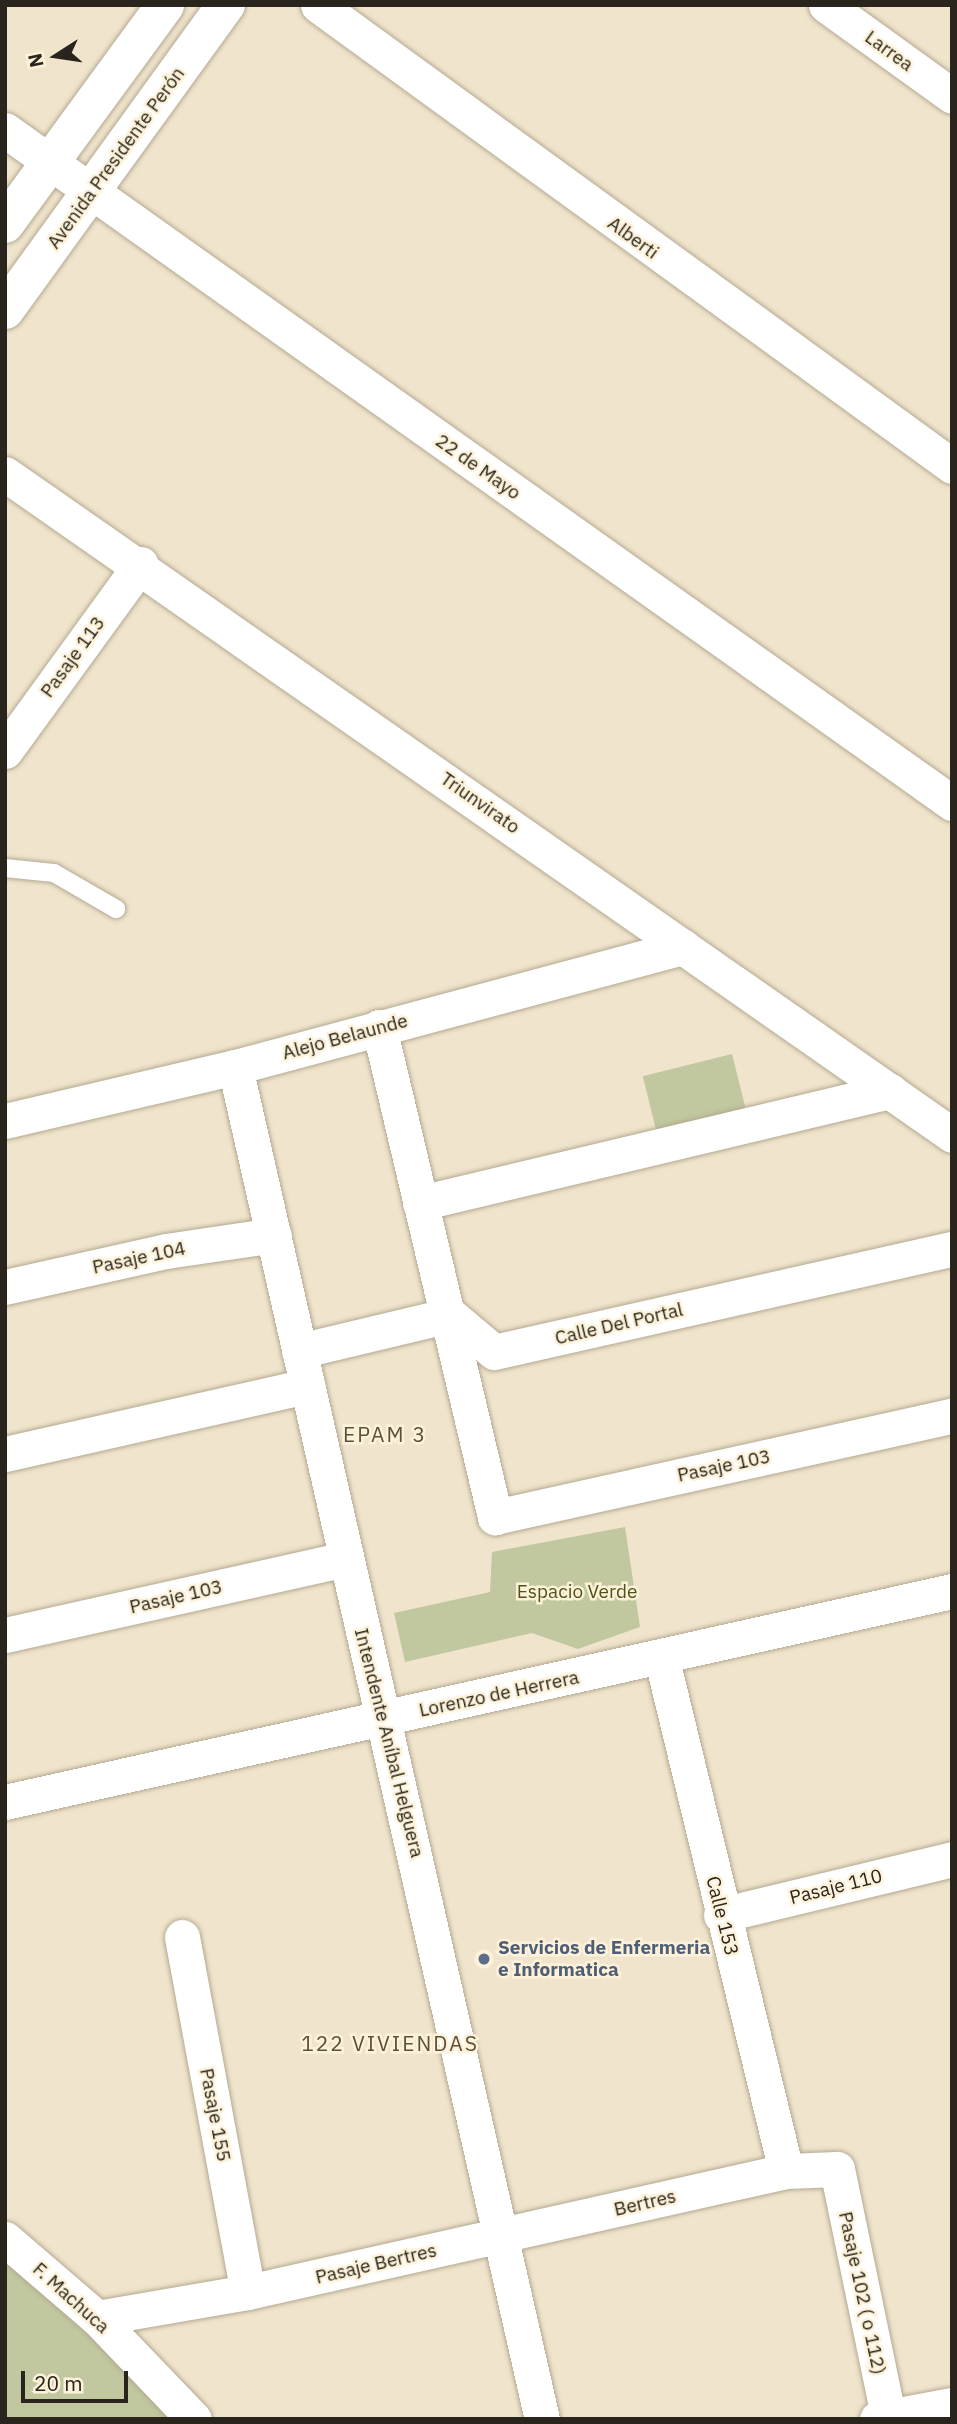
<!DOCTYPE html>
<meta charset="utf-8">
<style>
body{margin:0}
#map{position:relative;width:957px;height:2424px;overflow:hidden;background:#f0e4cc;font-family:"IBM Plex Sans",sans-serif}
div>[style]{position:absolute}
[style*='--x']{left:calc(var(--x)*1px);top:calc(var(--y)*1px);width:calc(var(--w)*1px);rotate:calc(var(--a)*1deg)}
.green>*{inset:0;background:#c1c79e;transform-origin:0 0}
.roads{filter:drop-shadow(0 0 2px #b3a992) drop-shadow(0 0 2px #b3a992)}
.lane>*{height:18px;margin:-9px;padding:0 9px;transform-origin:9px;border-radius:9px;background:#fff}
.street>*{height:35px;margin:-17.5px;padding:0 17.5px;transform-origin:17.5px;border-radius:17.5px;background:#fff}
.secondary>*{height:38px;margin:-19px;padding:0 19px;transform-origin:19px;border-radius:19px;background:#fff}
.dots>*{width:19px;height:19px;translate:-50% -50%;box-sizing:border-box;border:4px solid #fdf2d9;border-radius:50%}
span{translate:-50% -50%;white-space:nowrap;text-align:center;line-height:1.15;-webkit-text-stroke:5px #fdf2d9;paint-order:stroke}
.street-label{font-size:19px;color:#29251c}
.park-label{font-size:19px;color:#4e551a}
.service-label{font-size:19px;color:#4e5e75;font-weight:700}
.left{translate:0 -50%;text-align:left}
.neighbourhood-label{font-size:21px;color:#5a513c;letter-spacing:2px}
.frame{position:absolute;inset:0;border:7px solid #29251c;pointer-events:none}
.north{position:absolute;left:21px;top:21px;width:70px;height:70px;-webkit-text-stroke:5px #fdf2d9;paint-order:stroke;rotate:258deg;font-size:19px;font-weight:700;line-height:28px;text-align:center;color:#29251c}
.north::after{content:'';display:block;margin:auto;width:24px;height:32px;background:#29251c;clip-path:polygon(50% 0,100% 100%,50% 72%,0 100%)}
.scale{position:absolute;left:21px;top:2371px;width:107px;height:32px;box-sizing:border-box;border:4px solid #29251c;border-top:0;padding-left:9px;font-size:21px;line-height:24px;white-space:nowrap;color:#29251c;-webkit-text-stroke:5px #fdf2d9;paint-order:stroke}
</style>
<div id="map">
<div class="green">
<i style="left:732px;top:1054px;width:66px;height:92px;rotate:76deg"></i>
<i style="clip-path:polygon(625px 1527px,640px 1627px,578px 1649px,532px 1633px,405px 1662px,394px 1613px,490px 1592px,492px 1552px)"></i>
<i style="clip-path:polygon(5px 2260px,193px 2419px,5px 2419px)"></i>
</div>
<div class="roads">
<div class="lane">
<i style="--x:5;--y:868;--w:49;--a:5.8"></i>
<i style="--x:54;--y:873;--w:72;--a:30.1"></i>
</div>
<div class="street">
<i style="--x:318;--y:5;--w:784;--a:36.02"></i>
<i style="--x:826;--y:5;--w:155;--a:35.8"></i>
<i style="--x:5;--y:130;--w:1162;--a:35.4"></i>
<i style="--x:5;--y:474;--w:1155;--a:34.91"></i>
<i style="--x:5;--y:751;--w:231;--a:-54"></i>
<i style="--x:379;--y:1027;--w:504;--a:76.68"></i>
<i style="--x:495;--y:1517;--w:468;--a:-12.5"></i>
<i style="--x:235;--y:1067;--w:1386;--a:77.21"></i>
<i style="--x:5;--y:1121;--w:236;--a:-13.2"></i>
<i style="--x:235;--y:1067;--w:464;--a:-15"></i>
<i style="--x:420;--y:1203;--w:483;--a:-13.4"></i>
<i style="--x:890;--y:1091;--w:13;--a:171"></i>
<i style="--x:5;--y:1287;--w:165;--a:-12.6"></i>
<i style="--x:166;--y:1251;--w:109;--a:-8.4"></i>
<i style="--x:299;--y:1351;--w:155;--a:-13.4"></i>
<i style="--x:450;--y:1315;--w:57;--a:40.1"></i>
<i style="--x:494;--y:1352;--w:469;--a:-12.7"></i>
<i style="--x:5;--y:1454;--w:310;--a:-12.7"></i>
<i style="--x:5;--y:1635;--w:349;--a:-12.6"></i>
<i style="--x:662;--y:1660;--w:526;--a:76.36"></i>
<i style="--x:5;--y:1802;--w:970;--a:-12.56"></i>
<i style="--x:721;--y:1915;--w:238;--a:-13.6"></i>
<i style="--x:182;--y:1937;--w:361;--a:79.5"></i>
<i style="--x:5;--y:2239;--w:121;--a:40.7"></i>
<i style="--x:97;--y:2318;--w:140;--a:46.2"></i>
<i style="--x:97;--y:2318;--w:153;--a:-9.8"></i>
<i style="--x:248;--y:2292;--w:551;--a:-12.68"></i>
<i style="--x:786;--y:2171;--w:51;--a:-2.2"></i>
<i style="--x:837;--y:2169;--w:252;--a:78.3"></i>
<i style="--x:877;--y:2419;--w:76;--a:-10.6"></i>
</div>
<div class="secondary">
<i style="--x:5;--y:224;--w:271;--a:-53.8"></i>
<i style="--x:5;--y:310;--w:377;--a:-54.1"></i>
</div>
</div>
<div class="dots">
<i style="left:484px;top:1959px;background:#5c6f8a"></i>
</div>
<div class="street-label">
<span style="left:889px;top:51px;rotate:36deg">Larrea</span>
<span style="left:116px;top:158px;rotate:-54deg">Avenida Presidente Perón</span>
<span style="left:633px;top:238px;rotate:36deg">Alberti</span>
<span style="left:478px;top:467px;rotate:35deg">22 de Mayo</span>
<span style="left:73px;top:657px;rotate:-54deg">Pasaje 113</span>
<span style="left:480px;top:803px;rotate:35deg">Triunvirato</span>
<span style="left:345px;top:1037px;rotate:-15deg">Alejo Belaunde</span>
<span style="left:139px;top:1258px;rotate:-12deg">Pasaje 104</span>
<span style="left:619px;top:1324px;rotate:-13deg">Calle Del Portal</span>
<span style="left:724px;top:1466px;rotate:-12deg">Pasaje 103</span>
<span style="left:176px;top:1597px;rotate:-13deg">Pasaje 103</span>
<span style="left:499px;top:1694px;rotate:-12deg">Lorenzo de Herrera</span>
<span style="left:389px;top:1743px;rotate:76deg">Intendente Aníbal Helguera</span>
<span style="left:836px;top:1887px;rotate:-14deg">Pasaje 110</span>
<span style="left:722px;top:1916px;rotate:76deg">Calle 153</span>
<span style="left:215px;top:2115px;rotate:79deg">Pasaje 155</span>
<span style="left:645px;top:2203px;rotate:-13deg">Bertres</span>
<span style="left:376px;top:2264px;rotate:-13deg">Pasaje Bertres</span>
<span style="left:862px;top:2293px;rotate:78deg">Pasaje 102 ( o 112)</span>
<span style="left:71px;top:2298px;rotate:42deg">F. Machuca</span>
</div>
<div class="park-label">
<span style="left:577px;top:1592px">Espacio Verde</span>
</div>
<div class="service-label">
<span class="left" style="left:498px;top:1959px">Servicios de Enfermeria<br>e Informatica</span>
</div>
<div class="neighbourhood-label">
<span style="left:385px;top:1434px">EPAM 3</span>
<span style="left:390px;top:2043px">122 VIVIENDAS</span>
</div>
<div class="frame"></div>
<div class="north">N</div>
<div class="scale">20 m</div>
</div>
